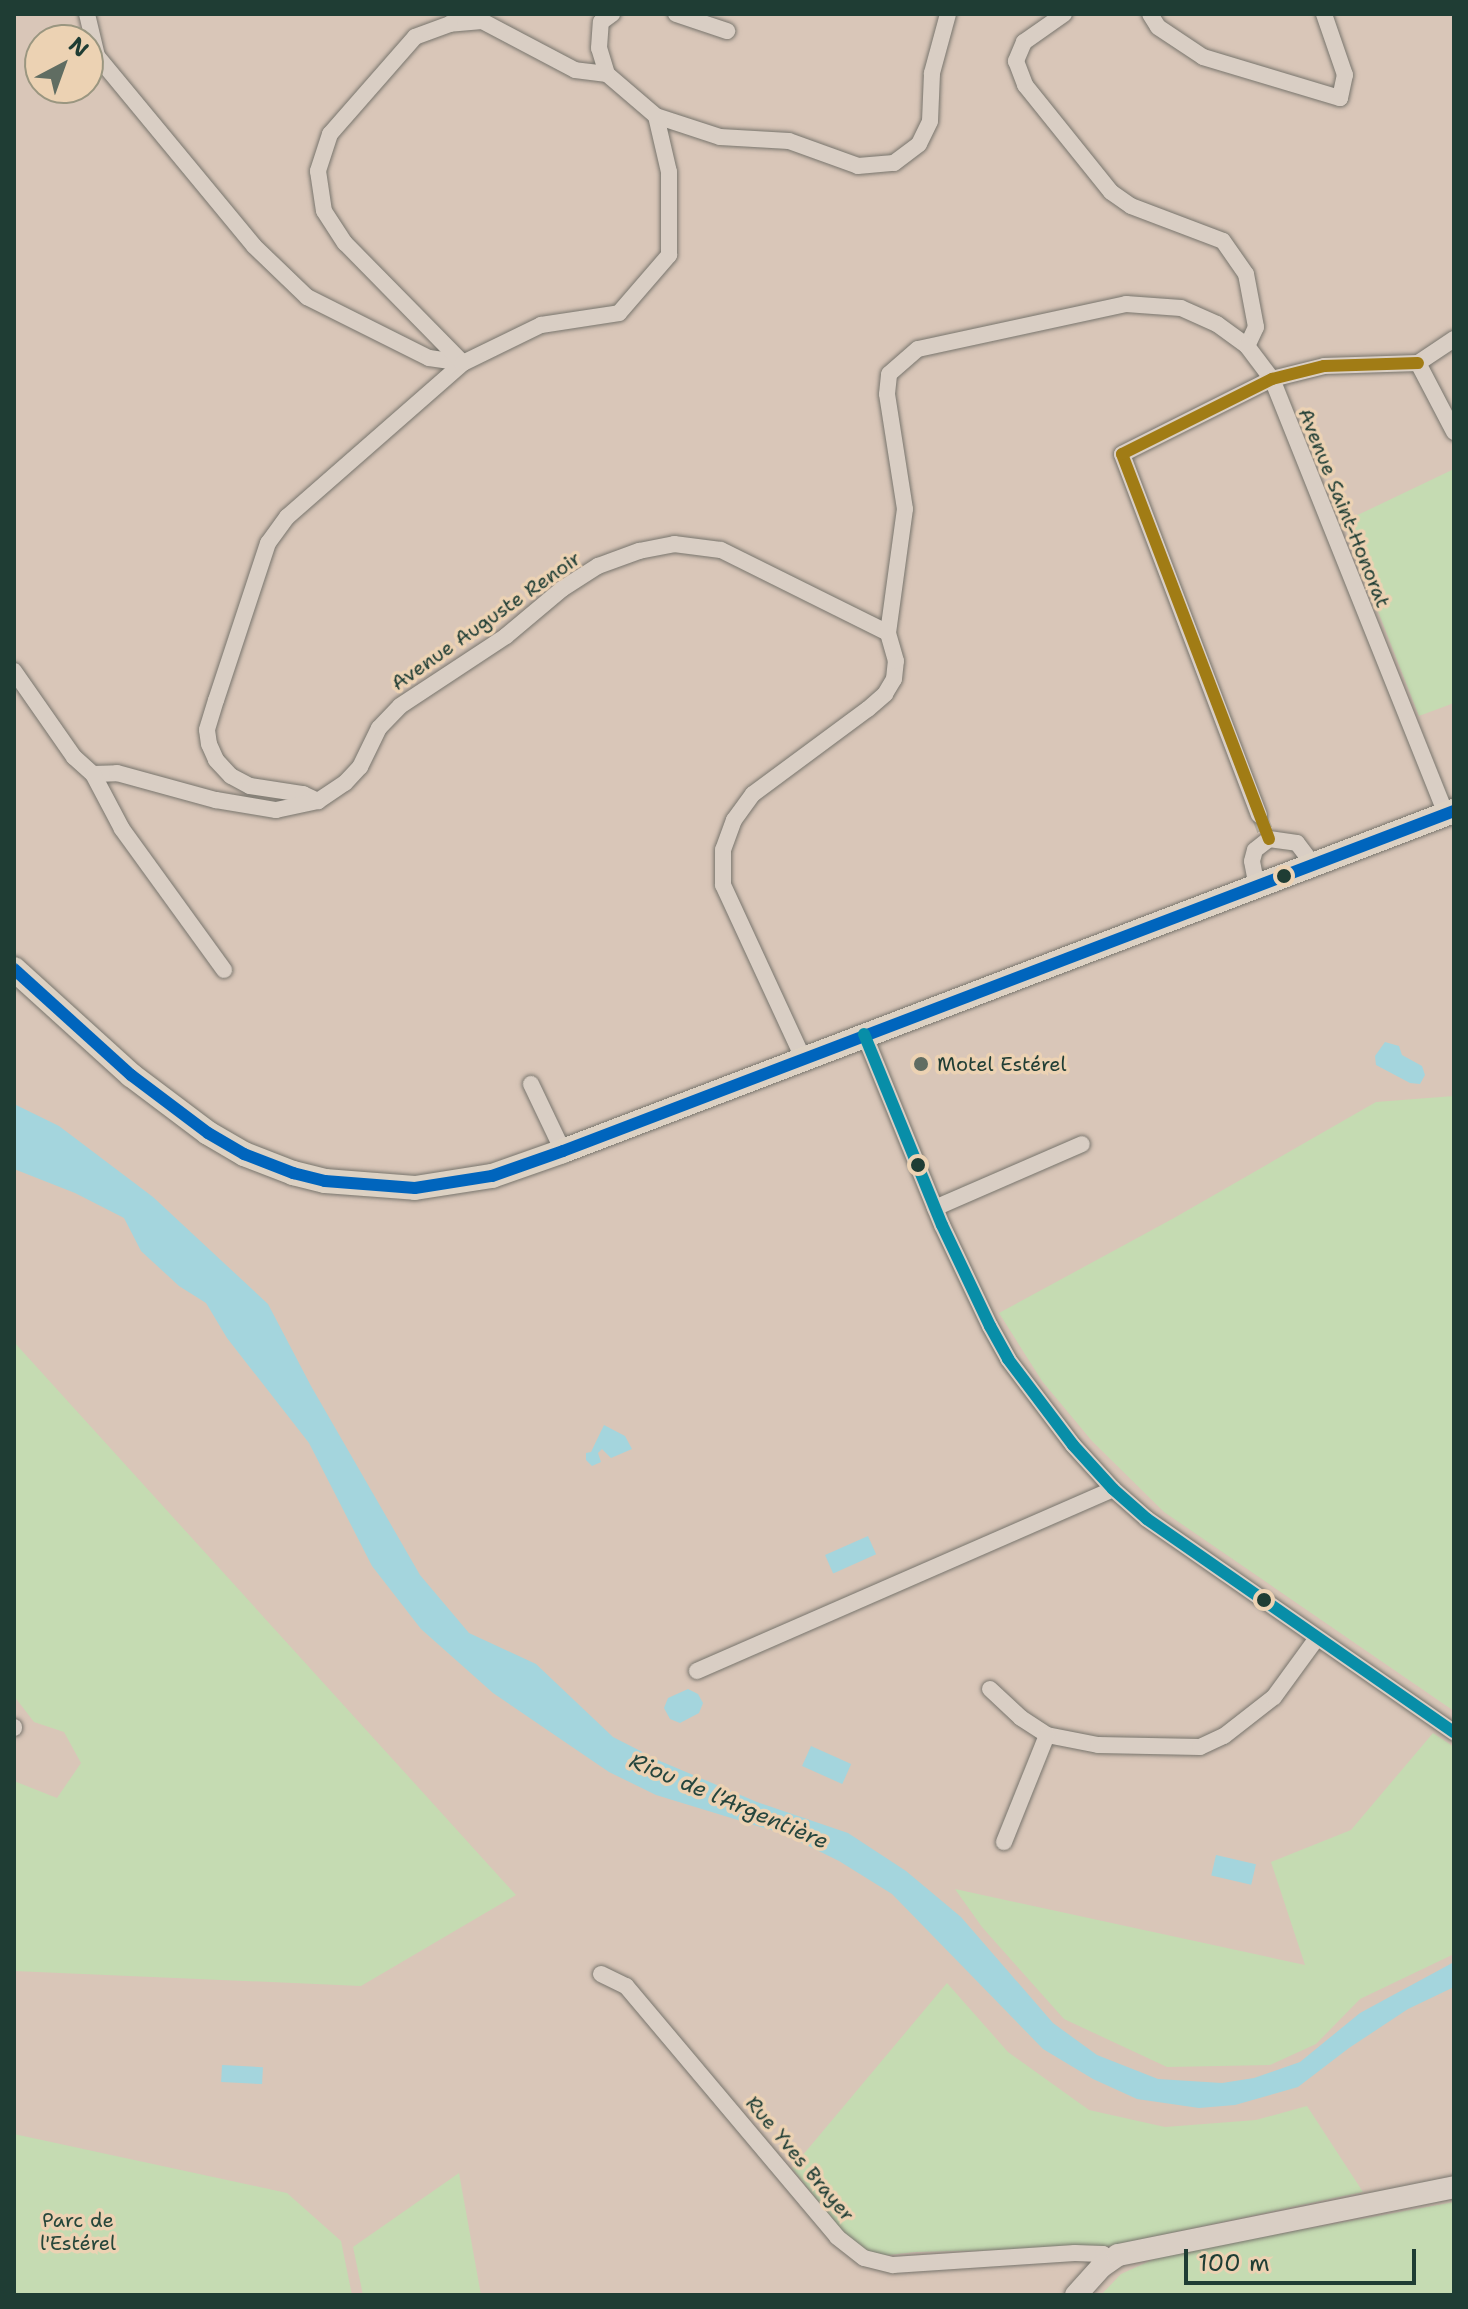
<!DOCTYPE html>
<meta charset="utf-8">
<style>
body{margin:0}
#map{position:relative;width:1468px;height:2309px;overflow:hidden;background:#d9c6b8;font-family:"Shantell Sans",sans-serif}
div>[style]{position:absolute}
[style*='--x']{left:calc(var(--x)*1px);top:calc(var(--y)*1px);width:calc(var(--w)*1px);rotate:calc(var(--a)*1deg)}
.green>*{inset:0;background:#c5dbb2}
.water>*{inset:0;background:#a4d5dd;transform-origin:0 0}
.minor-tunnel>*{height:16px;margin-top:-8px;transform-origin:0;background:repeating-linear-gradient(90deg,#b4ab9e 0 16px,transparent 0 24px)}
.roads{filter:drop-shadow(0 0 2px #78756d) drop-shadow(0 0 2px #78756d)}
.minor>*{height:16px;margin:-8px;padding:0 8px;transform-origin:8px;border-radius:8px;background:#d9cec4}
.secondary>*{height:22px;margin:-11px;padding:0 11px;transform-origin:11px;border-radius:11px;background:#d9cec4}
.primary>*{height:24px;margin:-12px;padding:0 12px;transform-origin:12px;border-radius:12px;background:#dcd1c3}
.bus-1>*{height:12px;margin:-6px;padding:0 6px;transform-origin:6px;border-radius:6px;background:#0065bd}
.bus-2>*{height:12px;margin:-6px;padding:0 6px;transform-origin:6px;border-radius:6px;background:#088ea8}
.bus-3>*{height:12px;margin:-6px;padding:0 6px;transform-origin:6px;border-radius:6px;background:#a17c15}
.dots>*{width:22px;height:22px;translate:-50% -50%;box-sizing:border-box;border:4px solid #ecd2b3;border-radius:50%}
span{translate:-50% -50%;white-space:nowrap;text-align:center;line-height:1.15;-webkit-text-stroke:7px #ecd2b3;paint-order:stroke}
.street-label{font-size:20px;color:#1f3d34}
.poi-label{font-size:20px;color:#1f3d34}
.left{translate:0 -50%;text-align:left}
.park-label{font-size:20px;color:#26463a}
.water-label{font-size:22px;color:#25453d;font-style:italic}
.frame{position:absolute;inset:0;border:16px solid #1f3d34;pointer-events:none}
.north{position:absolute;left:24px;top:24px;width:80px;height:80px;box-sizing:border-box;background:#ecd2b3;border:2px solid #9a9680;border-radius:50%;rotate:41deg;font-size:22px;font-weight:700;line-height:32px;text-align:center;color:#1f3d34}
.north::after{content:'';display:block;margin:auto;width:28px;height:36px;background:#606d62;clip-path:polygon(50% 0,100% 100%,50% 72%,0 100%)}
.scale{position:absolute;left:1184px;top:2249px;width:232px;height:36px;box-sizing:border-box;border:4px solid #1f3d34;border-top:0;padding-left:10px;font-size:24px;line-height:28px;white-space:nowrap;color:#1f3d34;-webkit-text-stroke:6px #ecd2b3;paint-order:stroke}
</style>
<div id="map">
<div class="green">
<i style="clip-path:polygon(1454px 469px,1454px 703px,1419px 716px,1343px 522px)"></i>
<i style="clip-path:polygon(1454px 1096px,1454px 1711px,1164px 1512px,1092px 1441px,1042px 1381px,999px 1313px,1174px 1218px,1376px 1102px)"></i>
<i style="clip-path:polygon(14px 1342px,516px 1895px,361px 1986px,14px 1971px,14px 1781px,57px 1798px,81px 1763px,64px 1732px,34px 1722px,14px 1696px)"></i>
<i style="clip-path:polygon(1433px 1733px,1454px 1747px,1454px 1954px,1360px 1999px,1316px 2044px,1270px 2065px,1167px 2067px,1064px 2019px,982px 1927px,955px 1889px,1305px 1965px,1271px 1862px,1351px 1830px)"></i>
<i style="clip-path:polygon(947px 1983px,1008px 2052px,1089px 2110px,1165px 2127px,1256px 2120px,1307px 2106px,1363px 2192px,1100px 2248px,915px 2252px,872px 2257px,839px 2228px,792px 2168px)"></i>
<i style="clip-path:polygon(14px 2134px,287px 2193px,341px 2241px,352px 2295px,14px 2295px)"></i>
<i style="clip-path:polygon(459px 2173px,481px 2295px,363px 2295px,353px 2247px)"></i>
<i style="clip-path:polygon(1454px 2202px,1454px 2295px,1101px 2295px,1121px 2274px,1163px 2255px)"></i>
</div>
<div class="water">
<i style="clip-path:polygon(1385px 1042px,1399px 1046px,1402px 1055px,1422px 1066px,1425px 1075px,1420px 1084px,1410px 1083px,1376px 1065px,1375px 1056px)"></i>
<i style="clip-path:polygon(14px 1104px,59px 1126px,153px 1197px,268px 1304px,311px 1386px,420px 1575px,469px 1633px,536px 1664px,613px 1737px,660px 1761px,757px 1802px,848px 1833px,906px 1871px,961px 1917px,1053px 2023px,1097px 2055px,1158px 2079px,1222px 2083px,1254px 2078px,1300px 2062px,1360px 2013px,1454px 1962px,1454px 1987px,1408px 2009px,1349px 2048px,1298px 2087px,1235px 2105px,1199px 2108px,1137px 2099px,1093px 2079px,1043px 2049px,892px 1894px,839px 1861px,784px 1834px,656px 1795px,609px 1772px,493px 1693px,421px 1629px,372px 1566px,309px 1443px,227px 1338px,206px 1303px,179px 1286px,141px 1251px,124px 1218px,75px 1193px,14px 1169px)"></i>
<i style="clip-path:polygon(604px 1425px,625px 1436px,632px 1449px,611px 1458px,602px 1449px,598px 1453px,601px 1462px,592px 1466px,586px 1460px,586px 1453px,591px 1452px)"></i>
<i style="left:868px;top:1536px;width:20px;height:47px;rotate:66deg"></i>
<i style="clip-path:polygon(688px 1689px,698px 1694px,703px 1703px,699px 1713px,680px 1723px,670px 1719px,664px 1708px,668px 1698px)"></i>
<i style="left:811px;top:1746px;width:44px;height:22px;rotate:24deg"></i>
<i style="left:1216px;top:1855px;width:41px;height:21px;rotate:13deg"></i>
<i style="left:222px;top:2065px;width:41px;height:17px;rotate:3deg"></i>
</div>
<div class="minor-tunnel">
<i style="--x:1259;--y:815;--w:17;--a:69"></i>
</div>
<div class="roads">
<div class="minor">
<i style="--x:87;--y:14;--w:43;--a:76.6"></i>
<i style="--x:97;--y:56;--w:246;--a:50.4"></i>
<i style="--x:254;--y:246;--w:74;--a:43.9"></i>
<i style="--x:307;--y:297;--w:136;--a:26.6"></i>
<i style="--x:429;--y:358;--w:34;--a:8"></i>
<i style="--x:463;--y:363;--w:234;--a:138.8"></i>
<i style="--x:287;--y:517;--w:32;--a:126"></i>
<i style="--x:268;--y:543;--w:165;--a:108.3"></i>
<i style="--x:216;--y:700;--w:31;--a:107"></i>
<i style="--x:207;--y:730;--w:14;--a:82"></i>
<i style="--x:209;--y:744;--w:17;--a:66"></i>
<i style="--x:216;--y:760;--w:22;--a:47"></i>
<i style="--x:231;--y:776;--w:21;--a:28"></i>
<i style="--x:250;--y:786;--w:54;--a:8.6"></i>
<i style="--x:303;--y:794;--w:17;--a:25"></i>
<i style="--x:676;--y:14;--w:54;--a:18.4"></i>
<i style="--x:1064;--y:14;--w:49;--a:145"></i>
<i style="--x:1024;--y:42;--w:21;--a:113"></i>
<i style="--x:1016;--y:61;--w:26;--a:69"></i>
<i style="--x:1025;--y:85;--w:137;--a:51.2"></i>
<i style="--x:1111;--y:192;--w:24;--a:35"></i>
<i style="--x:1131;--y:206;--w:98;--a:20.8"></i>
<i style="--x:1223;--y:241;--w:40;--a:55.1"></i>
<i style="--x:1246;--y:274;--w:54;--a:79.3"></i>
<i style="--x:1256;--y:327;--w:21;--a:115"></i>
<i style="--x:1150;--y:14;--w:15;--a:58"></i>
<i style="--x:1158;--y:27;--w:54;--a:33.7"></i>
<i style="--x:1203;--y:57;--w:143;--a:16.7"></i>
<i style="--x:1340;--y:98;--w:24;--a:-78"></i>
<i style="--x:1345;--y:75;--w:65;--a:-109"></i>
<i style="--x:607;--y:74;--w:32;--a:-173"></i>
<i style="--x:575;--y:70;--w:105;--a:-152.2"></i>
<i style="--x:482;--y:21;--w:32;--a:175"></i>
<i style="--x:450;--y:24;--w:37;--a:160"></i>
<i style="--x:415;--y:37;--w:129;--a:131.2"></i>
<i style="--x:330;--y:134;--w:39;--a:108"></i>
<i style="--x:318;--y:171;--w:40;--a:81.5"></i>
<i style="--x:324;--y:211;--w:38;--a:57"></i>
<i style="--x:345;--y:243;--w:168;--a:45.5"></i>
<i style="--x:463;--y:363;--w:87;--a:-26"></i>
<i style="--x:541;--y:325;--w:79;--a:-8.7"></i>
<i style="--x:619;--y:313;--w:77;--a:-49.2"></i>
<i style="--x:669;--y:255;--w:83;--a:-90"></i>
<i style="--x:669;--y:172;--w:57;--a:-103.1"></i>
<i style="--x:656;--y:116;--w:65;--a:-139.4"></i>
<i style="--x:607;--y:74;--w:27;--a:-107"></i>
<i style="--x:599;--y:48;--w:26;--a:-86"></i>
<i style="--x:601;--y:22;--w:14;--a:-36"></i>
<i style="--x:656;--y:116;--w:67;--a:18.2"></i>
<i style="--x:720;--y:137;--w:69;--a:3.3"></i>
<i style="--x:789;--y:141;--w:73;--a:19.9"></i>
<i style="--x:858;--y:166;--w:36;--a:-5"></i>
<i style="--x:894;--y:163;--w:31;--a:-37"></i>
<i style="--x:919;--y:144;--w:25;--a:-64"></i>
<i style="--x:930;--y:121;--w:48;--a:-87.6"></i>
<i style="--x:932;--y:73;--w:61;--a:-74.8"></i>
<i style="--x:1454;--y:339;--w:43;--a:146.3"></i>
<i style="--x:1418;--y:363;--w:78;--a:62.4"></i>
<i style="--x:14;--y:671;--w:105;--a:55.1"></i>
<i style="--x:74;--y:757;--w:25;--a:42"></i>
<i style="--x:93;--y:774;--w:24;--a:-2"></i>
<i style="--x:117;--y:773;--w:103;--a:15.3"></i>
<i style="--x:216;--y:800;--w:61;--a:9.5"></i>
<i style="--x:276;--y:810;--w:43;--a:-12.1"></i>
<i style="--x:318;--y:801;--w:32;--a:-34"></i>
<i style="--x:345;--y:783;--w:22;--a:-47"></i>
<i style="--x:360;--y:767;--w:43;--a:-64"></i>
<i style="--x:379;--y:728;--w:30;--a:-46"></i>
<i style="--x:400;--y:706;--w:127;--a:-33.4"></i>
<i style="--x:506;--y:636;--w:73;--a:-40"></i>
<i style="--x:562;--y:589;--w:43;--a:-32.6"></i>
<i style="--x:598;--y:566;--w:44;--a:-20.1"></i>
<i style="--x:639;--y:551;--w:36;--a:-11"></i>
<i style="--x:674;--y:544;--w:47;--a:7.3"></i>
<i style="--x:721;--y:550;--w:186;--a:26.4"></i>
<i style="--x:93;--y:774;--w:62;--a:62.2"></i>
<i style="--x:122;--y:829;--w:174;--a:54.1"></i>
<i style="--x:1259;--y:815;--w:386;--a:-110.8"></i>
<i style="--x:1122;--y:454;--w:168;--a:-26.6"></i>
<i style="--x:1272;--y:379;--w:54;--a:-14"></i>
<i style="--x:1324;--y:366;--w:94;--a:-1.8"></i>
<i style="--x:1257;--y:887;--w:26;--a:-101"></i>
<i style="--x:1252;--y:861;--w:11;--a:-75"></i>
<i style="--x:1255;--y:850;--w:18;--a:-38"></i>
<i style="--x:1269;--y:839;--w:28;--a:8"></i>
<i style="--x:1297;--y:843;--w:26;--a:53"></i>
<i style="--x:864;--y:1034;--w:206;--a:67.8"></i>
<i style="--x:942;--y:1225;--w:112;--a:64.6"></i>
<i style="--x:990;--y:1326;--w:38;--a:61"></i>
<i style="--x:1008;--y:1359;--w:108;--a:52.9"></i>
<i style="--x:1073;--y:1445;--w:59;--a:47.7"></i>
<i style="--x:1113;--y:1489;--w:45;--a:41.4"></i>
<i style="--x:1147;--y:1519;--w:374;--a:34.8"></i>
<i style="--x:803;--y:1058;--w:191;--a:-114.8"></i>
<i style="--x:723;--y:885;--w:35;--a:-90"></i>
<i style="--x:723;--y:850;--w:32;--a:-70"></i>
<i style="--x:734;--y:820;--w:32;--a:-54"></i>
<i style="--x:753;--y:794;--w:143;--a:-36.5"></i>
<i style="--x:868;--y:709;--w:23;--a:-41"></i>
<i style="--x:885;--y:694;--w:17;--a:-59"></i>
<i style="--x:894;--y:679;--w:18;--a:-84"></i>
<i style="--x:896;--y:661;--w:29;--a:-106"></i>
<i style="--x:888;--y:633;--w:125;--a:-82.2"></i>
<i style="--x:905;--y:509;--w:116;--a:-98.9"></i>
<i style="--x:887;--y:394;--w:20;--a:-84"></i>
<i style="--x:889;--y:374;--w:38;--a:-41"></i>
<i style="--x:918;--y:349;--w:213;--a:-12.2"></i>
<i style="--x:1126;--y:304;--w:55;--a:4.2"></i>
<i style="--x:1181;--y:308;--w:39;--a:24"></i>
<i style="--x:1217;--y:324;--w:37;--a:36"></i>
<i style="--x:1247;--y:346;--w:41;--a:52.9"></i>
<i style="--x:1272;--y:379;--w:469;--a:68.2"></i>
<i style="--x:531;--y:1084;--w:74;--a:64.5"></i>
<i style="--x:935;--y:1208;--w:160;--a:-23.5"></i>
<i style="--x:697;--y:1671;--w:454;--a:-23.6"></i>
<i style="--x:990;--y:1689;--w:42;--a:43.1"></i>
<i style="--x:1021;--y:1718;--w:31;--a:33"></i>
<i style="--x:1047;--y:1735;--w:52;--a:11.1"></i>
<i style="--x:1098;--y:1745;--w:102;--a:1.1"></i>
<i style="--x:1200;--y:1747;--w:26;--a:-25"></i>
<i style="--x:1224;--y:1736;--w:63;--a:-38"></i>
<i style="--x:1274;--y:1697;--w:73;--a:-53.9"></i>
<i style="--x:14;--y:1727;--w:1;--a:90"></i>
<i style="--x:1004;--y:1842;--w:115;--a:-68.1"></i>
<i style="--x:601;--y:1974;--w:28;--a:26"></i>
<i style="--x:626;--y:1986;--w:328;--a:49.9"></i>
<i style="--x:837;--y:2237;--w:34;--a:38"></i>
<i style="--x:864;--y:2258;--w:30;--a:14"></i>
<i style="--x:893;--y:2265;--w:182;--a:-3.8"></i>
<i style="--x:1075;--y:2253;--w:28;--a:2"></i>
<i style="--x:1103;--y:2254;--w:9;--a:32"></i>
</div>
<div class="secondary">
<i style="--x:1076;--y:2295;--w:38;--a:-48"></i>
<i style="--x:1101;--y:2267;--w:21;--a:-35"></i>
<i style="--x:1118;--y:2255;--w:343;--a:-11.4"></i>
</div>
<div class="primary">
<i style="--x:14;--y:969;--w:158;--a:42.2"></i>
<i style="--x:131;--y:1075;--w:96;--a:37"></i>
<i style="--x:208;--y:1133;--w:42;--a:30.3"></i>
<i style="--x:244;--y:1154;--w:53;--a:21.2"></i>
<i style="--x:293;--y:1173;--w:33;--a:14"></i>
<i style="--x:325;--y:1181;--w:90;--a:4.4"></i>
<i style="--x:415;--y:1188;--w:78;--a:-8.9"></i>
<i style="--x:492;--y:1176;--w:75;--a:-19.4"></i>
<i style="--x:563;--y:1151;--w:954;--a:-20.89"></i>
</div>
</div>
<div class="bus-1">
<i style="--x:14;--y:969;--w:158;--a:42.2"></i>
<i style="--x:131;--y:1075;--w:96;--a:37"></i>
<i style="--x:208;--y:1133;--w:42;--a:30.3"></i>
<i style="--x:244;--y:1154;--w:53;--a:21.2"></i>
<i style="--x:293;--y:1173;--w:33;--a:14"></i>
<i style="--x:325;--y:1181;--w:90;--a:4.4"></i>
<i style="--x:415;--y:1188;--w:78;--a:-8.9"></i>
<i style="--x:492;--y:1176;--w:75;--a:-19.4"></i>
<i style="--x:563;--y:1151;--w:954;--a:-20.89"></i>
</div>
<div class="bus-2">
<i style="--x:864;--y:1034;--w:206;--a:67.8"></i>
<i style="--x:942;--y:1225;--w:112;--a:64.6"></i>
<i style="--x:990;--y:1326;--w:38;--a:61"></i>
<i style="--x:1008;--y:1359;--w:108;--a:52.9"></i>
<i style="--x:1073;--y:1445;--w:59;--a:47.7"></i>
<i style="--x:1113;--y:1489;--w:45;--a:41.4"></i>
<i style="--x:1147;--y:1519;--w:374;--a:34.8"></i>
</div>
<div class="bus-3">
<i style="--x:1269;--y:839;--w:412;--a:-110.9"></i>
<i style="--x:1122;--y:454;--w:168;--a:-26.6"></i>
<i style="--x:1272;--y:379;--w:54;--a:-14"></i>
<i style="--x:1324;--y:366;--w:94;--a:-1.8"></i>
</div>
<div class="dots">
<i style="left:1284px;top:876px;background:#1f3d34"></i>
<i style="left:921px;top:1064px;background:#606d62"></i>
<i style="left:918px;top:1165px;background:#1f3d34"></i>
<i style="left:1264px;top:1600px;background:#1f3d34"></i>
</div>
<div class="street-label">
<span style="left:1344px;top:508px;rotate:68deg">Avenue Saint-Honorat</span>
<span style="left:486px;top:621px;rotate:-35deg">Avenue Auguste Renoir</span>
<span style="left:800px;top:2159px;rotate:50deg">Rue Yves Brayer</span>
</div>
<div class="poi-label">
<span class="left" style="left:937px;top:1064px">Motel Estérel</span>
</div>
<div class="park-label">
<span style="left:78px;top:2232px">Parc de<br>l'Estérel</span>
</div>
<div class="water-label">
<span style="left:729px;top:1801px;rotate:23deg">Riou de l'Argentière</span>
</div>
<div class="frame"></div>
<div class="north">N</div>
<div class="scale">100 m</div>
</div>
